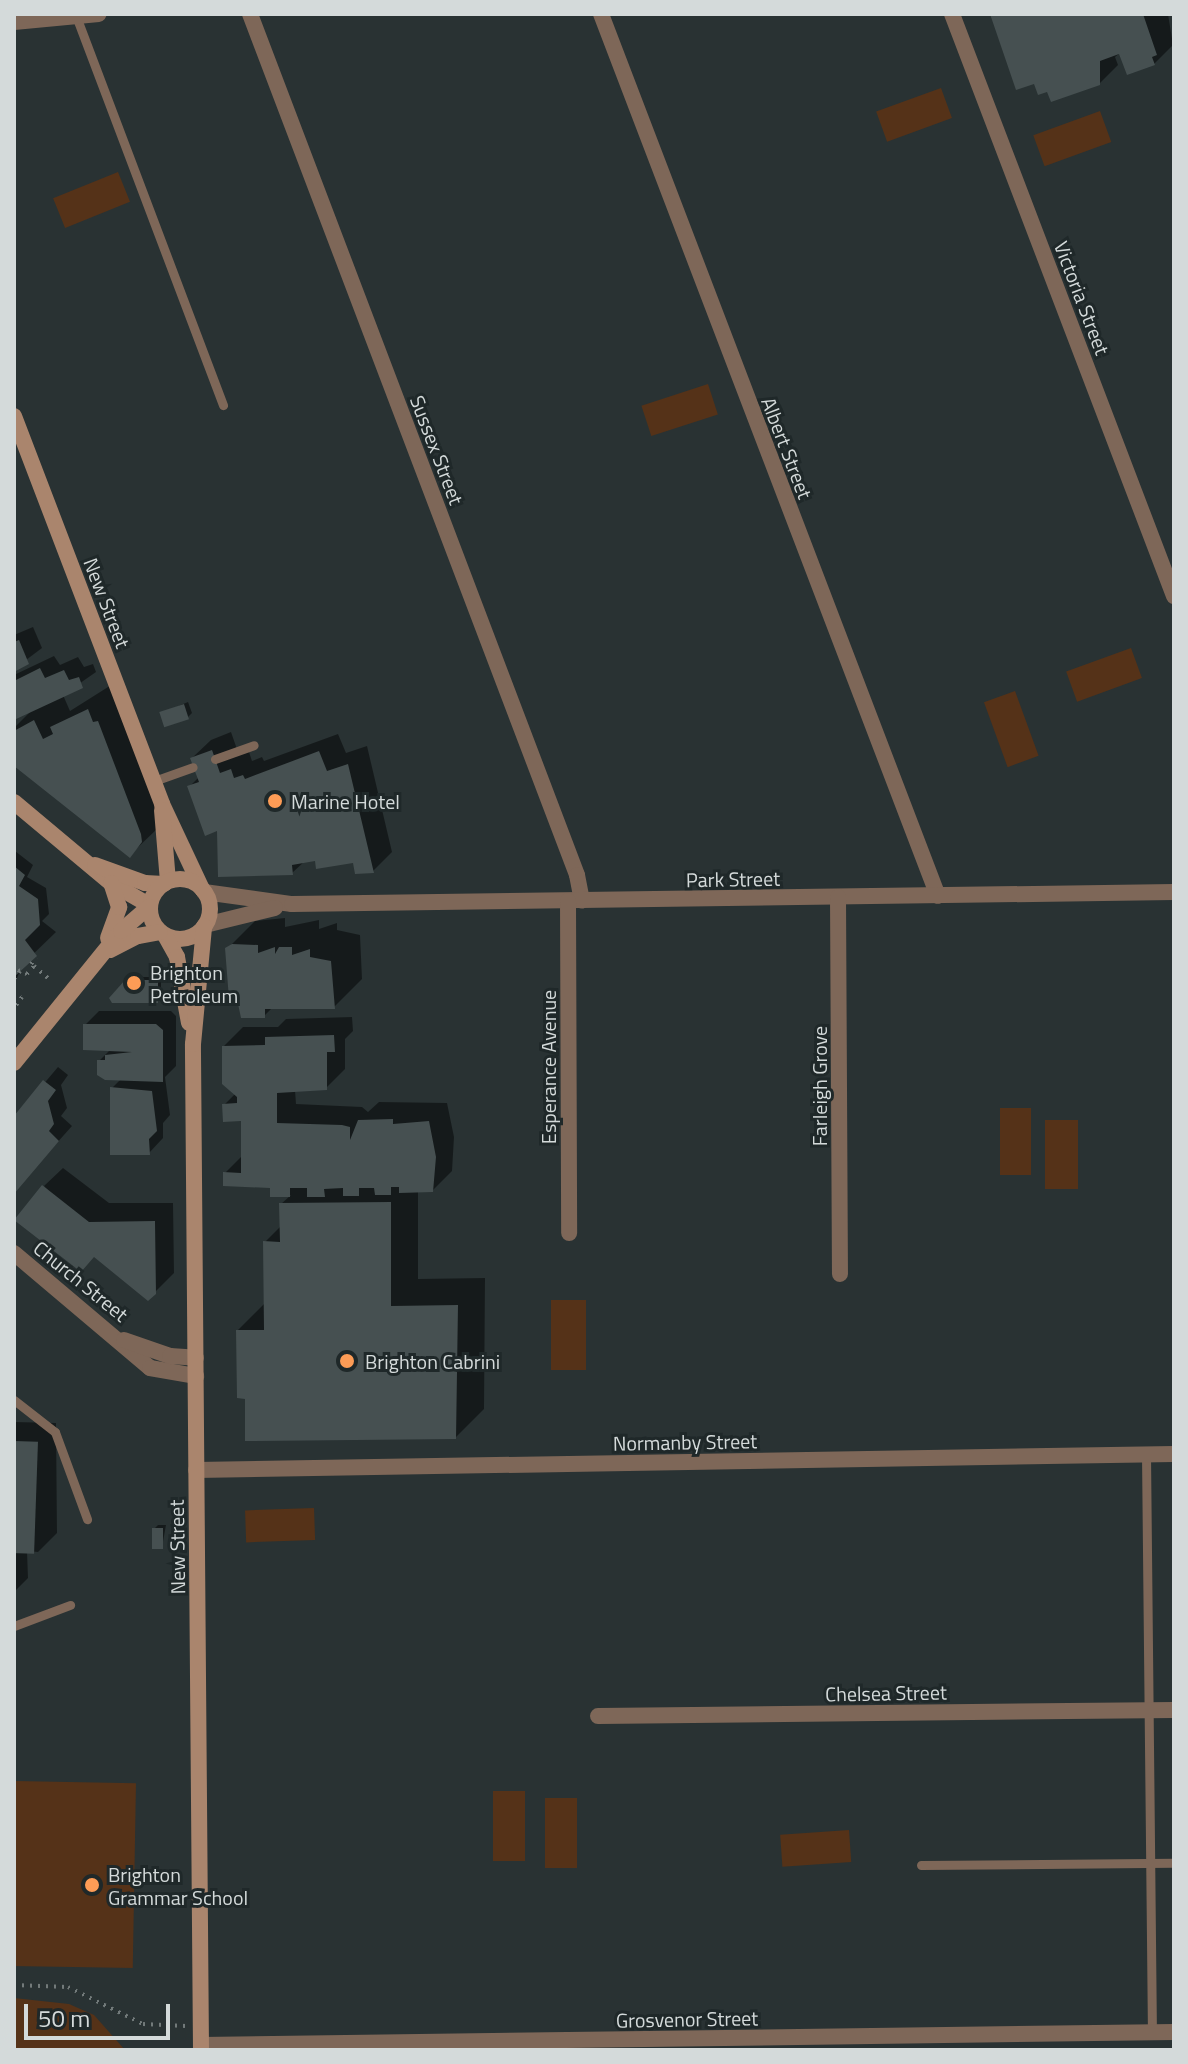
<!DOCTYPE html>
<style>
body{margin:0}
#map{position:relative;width:1188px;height:2064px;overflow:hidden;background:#293233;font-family:"Titillium Web",sans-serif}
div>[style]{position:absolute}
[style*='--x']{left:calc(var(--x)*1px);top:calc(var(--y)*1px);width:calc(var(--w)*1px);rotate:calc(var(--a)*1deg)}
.green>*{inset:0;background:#553218;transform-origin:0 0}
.shadow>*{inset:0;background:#0007}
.building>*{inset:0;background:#465051;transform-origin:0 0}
.path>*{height:4px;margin-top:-2px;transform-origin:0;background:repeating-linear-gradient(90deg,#727a7a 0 2px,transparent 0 8px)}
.lane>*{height:9px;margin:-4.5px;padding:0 4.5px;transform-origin:4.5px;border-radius:4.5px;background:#7e6758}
.street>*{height:16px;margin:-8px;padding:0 8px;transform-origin:8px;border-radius:8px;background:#7e6758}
.secondary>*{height:16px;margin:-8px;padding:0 8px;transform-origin:8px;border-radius:8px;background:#aa856d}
.secondary>.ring{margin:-8px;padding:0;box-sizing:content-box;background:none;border:16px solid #aa856d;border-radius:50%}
.dots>*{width:22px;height:22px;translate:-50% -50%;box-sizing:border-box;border:4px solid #1f2829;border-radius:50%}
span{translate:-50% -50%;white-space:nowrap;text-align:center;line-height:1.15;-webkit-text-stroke:6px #1f2829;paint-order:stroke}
.street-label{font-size:20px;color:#d4dada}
.poi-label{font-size:20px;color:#d4dada}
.left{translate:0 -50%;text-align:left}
.frame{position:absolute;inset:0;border:16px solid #d4dada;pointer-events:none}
.scale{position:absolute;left:24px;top:2004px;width:146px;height:36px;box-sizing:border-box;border:4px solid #d4dada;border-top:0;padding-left:10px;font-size:24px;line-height:28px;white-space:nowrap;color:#d4dada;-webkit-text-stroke:6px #1f2829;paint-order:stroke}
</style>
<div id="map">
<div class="green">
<i style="left:941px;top:88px;width:32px;height:69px;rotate:70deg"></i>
<i style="left:1100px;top:111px;width:33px;height:71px;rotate:70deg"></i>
<i style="left:118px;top:172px;width:32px;height:70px;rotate:68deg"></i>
<i style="left:708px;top:384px;width:32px;height:70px;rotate:72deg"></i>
<i style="left:1131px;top:648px;width:32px;height:69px;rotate:70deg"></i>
<i style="left:1015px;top:691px;width:69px;height:33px;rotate:70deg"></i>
<i style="left:1000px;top:1108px;width:31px;height:67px"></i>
<i style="left:1045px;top:1120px;width:33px;height:69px"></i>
<i style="left:551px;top:1300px;width:35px;height:70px"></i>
<i style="left:314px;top:1508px;width:32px;height:69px;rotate:88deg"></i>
<i style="left:14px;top:1781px;width:122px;height:185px;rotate:1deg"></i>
<i style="left:493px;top:1791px;width:32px;height:70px"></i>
<i style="left:545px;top:1798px;width:32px;height:70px"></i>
<i style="left:849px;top:1830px;width:32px;height:69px;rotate:86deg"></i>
<i style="clip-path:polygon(14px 1998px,69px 2004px,94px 2015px,125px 2050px,14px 2050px)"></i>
</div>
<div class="shadow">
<i style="clip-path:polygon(992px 14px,1168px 14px,1173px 45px,1154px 64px,1121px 52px,1115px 57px,1118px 65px,1099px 84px,1035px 82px)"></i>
<i style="clip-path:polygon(33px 627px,42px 648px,14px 669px,14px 635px)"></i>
<i style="clip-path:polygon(54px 656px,60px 665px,78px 657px,84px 667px,93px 664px,96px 672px,63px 695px,70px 711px,116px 682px,168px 805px,158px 828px,130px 855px,14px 764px,14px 728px,32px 710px,14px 718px,14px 675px)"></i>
<i style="clip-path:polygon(188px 702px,192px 713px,188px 717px,162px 713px)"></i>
<i style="clip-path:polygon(231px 732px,239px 755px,249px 752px,252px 761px,262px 757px,264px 761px,338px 734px,346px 753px,367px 746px,392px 852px,373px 871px,354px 861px,316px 859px,305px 861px,292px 873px,219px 829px,190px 786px,199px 777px,192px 758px,211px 740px)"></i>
<i style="clip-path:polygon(15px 851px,33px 865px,27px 877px,46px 888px,49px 914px,42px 921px,56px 932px,23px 964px,14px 985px)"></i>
<i style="clip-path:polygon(285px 918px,285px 927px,319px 920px,319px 929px,337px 923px,337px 930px,360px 935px,362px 979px,334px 1007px,273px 1007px,264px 1016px,227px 949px,255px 921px)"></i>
<i style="clip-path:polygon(131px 977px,161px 977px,161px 997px,112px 998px)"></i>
<i style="clip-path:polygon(99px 1011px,171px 1011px,176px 1016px,176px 1066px,165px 1077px,170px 1115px,163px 1123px,163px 1138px,149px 1153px,112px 1088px,121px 1079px,99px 1061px,111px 1049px,85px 1025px)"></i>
<i style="clip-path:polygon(352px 1017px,353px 1031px,345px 1039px,345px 1069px,326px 1088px,295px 1090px,296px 1104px,362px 1107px,368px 1112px,379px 1102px,447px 1103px,454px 1137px,452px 1171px,433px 1190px,418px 1191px,418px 1279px,485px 1278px,484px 1409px,456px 1437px,247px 1397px,238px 1330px,266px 1302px,265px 1242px,282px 1225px,281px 1204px,291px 1195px,272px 1195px,272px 1186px,225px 1173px,243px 1155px,243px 1119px,224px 1105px,236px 1093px,224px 1046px,243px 1027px,278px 1027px,286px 1019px)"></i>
<i style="clip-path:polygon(58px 1067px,68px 1075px,61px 1085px,67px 1108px,61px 1116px,72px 1126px,14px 1191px,14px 1119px)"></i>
<i style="clip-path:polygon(63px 1168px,109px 1203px,173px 1203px,174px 1273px,148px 1299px,44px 1186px)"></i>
<i style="clip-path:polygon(14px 1422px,56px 1423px,57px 1533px,38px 1552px,27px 1551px,28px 1578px,14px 1592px)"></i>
<i style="clip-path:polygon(158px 1525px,166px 1525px,162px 1547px,154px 1529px)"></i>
</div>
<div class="building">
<i style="clip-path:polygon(990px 14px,1143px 14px,1157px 55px,1152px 57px,1155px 65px,1127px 75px,1119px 54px,1100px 61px,1100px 85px,1051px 102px,1047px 92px,1038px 95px,1034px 84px,1016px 90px)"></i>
<i style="clip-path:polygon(19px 640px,29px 664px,14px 672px,14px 642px)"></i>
<i style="clip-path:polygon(40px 668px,45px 678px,64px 670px,69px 680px,79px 677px,83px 688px,14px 720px,14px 681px)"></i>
<i style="left:184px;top:704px;width:16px;height:26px;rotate:72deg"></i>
<i style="clip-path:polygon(88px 709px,93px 722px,98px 721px,141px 834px,142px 842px,130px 858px,14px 766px,14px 731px,34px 720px,43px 739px,53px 734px,50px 727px)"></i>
<i style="clip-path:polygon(212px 750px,220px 773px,231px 769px,234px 778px,243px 775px,245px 779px,319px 751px,327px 771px,348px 764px,374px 873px,355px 874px,353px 863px,316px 869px,315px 861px,292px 865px,293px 875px,218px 877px,217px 831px,205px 836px,187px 786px,199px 782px,190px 758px)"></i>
<i style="clip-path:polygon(14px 866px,25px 875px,19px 886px,38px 899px,40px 925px,25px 940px,37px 956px,14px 977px)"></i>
<i style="clip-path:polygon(232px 944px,258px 945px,258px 953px,275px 947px,275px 954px,279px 947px,292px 947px,292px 955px,310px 949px,310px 957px,331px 961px,335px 1009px,265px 1009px,265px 1018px,241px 1018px,237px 999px,229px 999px,225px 948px)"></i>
<i style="clip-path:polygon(125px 980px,158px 980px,158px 1003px,112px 1003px,109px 998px)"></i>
<i style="clip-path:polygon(83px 1024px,156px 1024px,163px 1030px,163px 1082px,105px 1080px,97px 1075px,97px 1060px,105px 1060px,105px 1055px,132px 1052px,83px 1050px)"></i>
<i style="clip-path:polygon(334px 1035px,335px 1052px,327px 1052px,327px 1090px,277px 1093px,277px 1123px,342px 1125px,350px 1127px,350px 1140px,358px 1120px,393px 1119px,393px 1124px,429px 1121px,436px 1157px,433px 1192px,399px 1193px,399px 1187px,391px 1187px,391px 1195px,375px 1195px,374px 1188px,359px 1188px,359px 1196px,343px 1196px,343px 1188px,324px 1189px,325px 1197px,307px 1197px,307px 1188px,290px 1188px,290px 1197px,270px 1197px,270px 1188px,223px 1186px,223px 1172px,241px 1173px,241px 1121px,223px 1122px,222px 1104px,237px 1103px,237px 1097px,222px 1084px,222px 1046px,265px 1045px,265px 1037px)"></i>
<i style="clip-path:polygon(43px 1080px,56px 1090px,48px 1101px,54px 1124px,49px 1131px,59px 1141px,14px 1194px,14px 1116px)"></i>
<i style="clip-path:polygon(110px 1087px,152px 1091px,157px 1131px,149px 1139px,150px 1155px,110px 1155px)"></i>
<i style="clip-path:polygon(42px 1185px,89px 1222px,155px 1221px,156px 1294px,148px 1301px,94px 1257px,81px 1272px,14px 1220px)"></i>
<i style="clip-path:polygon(391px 1202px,391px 1306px,458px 1305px,456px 1439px,245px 1441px,245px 1399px,237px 1398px,236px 1330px,264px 1330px,263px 1241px,280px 1242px,279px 1203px)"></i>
<i style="left:14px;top:1441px;width:24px;height:112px;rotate:2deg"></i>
<i style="left:163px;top:1528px;width:21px;height:11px;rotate:90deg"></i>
</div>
<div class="path">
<i style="--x:31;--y:964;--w:8;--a:-50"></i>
<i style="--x:18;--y:970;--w:10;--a:24"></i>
<i style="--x:27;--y:974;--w:11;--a:-49"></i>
<i style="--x:34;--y:966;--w:20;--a:41"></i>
<i style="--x:14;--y:979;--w:10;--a:-53"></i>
<i style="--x:14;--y:999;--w:8;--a:-14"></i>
<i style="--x:22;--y:997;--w:14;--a:126"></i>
<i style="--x:14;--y:1985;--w:54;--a:2.1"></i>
<i style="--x:68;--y:1987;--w:84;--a:26.3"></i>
<i style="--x:143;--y:2024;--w:43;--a:2.7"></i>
</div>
<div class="lane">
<i style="--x:76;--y:16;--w:416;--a:69.3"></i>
<i style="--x:215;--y:759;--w:41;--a:-19.7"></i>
<i style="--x:154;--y:781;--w:41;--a:-19.7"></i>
<i style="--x:14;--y:1400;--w:52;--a:38"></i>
<i style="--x:55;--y:1432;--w:93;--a:69.8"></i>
<i style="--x:1146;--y:1454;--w:579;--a:89.41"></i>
<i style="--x:14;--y:1626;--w:60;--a:-20.6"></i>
<i style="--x:921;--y:1865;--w:253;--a:-0.5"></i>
</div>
<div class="street">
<i style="--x:250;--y:14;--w:921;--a:69.2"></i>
<i style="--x:577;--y:875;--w:26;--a:79"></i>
<i style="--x:601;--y:14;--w:944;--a:69.09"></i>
<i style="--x:952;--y:14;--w:623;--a:69.12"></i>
<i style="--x:14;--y:22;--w:85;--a:-5.4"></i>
<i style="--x:204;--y:892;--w:89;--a:7.8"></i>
<i style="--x:292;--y:904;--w:882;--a:-0.78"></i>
<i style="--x:838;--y:897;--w:377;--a:89.7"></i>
<i style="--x:568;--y:901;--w:332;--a:89.8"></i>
<i style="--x:205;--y:925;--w:72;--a:-13.7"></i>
<i style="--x:14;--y:1253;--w:178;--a:40.2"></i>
<i style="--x:150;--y:1368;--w:47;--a:9.9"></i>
<i style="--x:124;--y:1340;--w:49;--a:19.2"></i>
<i style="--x:170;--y:1356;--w:26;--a:4"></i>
<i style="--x:196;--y:1470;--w:978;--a:-0.94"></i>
<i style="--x:598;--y:1716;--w:576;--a:-0.6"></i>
<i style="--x:201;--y:2045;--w:973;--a:-0.77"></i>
</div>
<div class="secondary">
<i style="--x:14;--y:416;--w:415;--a:69.1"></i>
<i style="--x:162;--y:804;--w:94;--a:64.8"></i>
<i style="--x:14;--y:802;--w:126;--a:39.9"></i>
<i style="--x:111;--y:883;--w:44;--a:30.1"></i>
<i style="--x:162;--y:810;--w:71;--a:85.2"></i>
<i style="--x:95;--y:865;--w:53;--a:19.8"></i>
<i style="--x:145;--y:883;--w:19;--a:3"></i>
<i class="ring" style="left:150px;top:879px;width:44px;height:44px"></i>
<i style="--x:166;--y:937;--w:23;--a:61"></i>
<i style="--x:177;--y:957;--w:67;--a:79.7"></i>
<i style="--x:108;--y:938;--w:33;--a:-70"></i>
<i style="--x:119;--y:907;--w:25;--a:-108"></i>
<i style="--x:110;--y:950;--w:31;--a:-27"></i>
<i style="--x:138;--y:936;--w:22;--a:-10"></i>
<i style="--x:14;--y:1063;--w:170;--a:-51"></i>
<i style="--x:121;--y:931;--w:37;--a:-41"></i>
<i style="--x:201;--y:2050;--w:1006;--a:-90.46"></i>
<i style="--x:193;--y:1044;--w:118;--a:-84.6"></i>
</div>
<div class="dots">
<i style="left:275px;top:801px;background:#fd9c56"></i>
<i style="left:134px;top:983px;background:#fd9c56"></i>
<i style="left:347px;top:1361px;background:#fd9c56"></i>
<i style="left:92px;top:1885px;background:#fd9c56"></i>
</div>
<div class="street-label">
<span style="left:1082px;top:298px;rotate:69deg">Victoria Street</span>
<span style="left:787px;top:448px;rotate:69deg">Albert Street</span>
<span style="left:437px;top:450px;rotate:69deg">Sussex Street</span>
<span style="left:107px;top:603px;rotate:69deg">New Street</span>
<span style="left:733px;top:879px;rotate:-1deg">Park Street</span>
<span style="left:548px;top:1067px;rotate:-90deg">Esperance Avenue</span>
<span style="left:819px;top:1086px;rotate:-90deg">Farleigh Grove</span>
<span style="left:81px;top:1281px;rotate:39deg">Church Street</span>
<span style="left:685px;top:1442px;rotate:-1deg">Normanby Street</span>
<span style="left:177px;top:1547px;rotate:-91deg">New Street</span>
<span style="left:886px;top:1693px;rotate:-1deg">Chelsea Street</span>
<span style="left:687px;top:2019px;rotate:-1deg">Grosvenor Street</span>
</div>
<div class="poi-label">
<span class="left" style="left:291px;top:801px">Marine Hotel</span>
<span class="left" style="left:150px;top:984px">Brighton<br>Petroleum</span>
<span class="left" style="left:365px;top:1361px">Brighton Cabrini</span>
<span class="left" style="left:108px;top:1886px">Brighton<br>Grammar School</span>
</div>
<div class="frame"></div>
<div class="scale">50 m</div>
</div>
